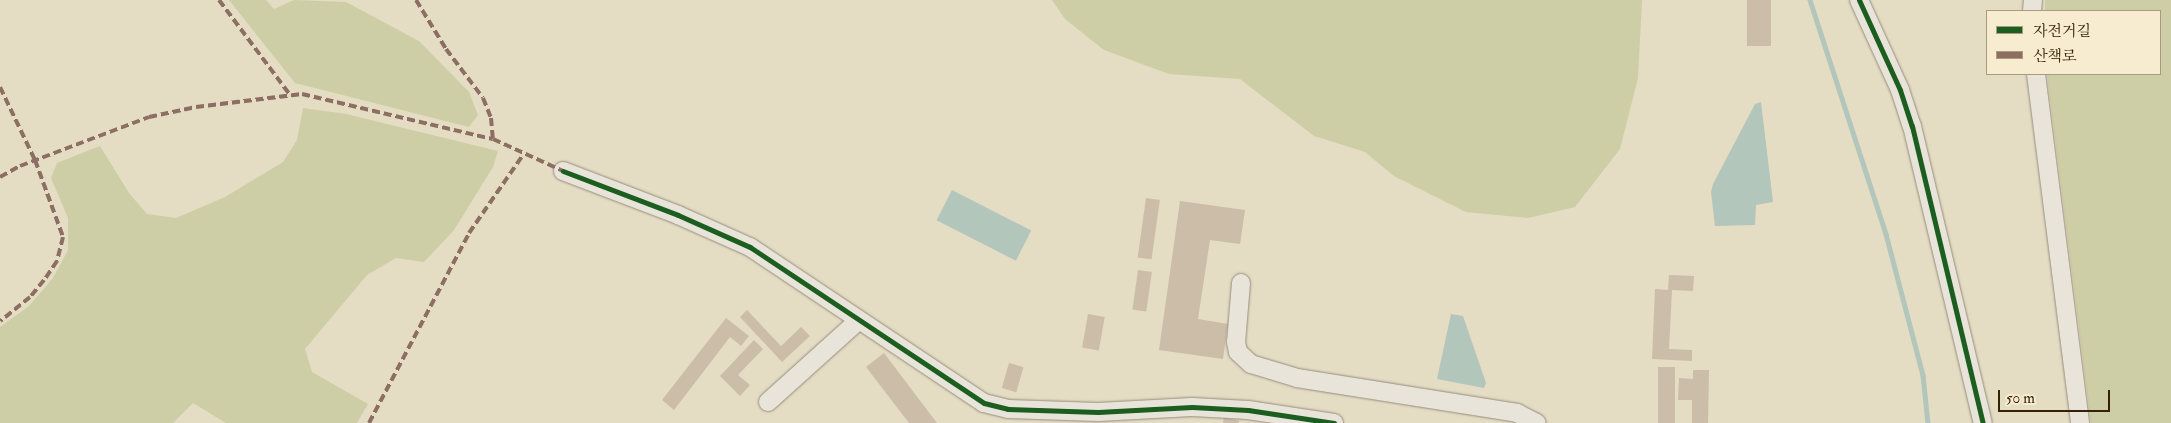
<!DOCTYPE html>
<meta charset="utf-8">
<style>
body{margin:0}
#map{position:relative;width:2171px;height:423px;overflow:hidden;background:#e4dcc3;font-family:"IM FELL Double Pica","Noto Serif KR",serif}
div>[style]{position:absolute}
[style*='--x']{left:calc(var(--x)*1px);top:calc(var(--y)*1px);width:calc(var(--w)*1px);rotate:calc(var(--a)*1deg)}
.green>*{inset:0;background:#cdcea5}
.water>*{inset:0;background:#b2c6bb;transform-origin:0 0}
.stream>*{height:4.5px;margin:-2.25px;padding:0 2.25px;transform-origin:2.25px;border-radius:2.25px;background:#b2c6bb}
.building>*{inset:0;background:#ccbda9;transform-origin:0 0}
.roads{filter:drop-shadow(0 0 1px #958d7c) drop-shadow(0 0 1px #958d7c)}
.minor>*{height:18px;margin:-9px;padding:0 9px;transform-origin:9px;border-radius:9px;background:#e9e4d9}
.quiet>*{height:4px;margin-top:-2px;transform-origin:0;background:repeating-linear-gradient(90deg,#8d6e63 0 8px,transparent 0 12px)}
.cycleway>*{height:5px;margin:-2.5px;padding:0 2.5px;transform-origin:2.5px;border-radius:2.5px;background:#1b5e20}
span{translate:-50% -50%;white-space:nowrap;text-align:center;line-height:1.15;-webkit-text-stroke:4px #f7ecd0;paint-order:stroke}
.legend{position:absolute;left:1986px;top:10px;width:175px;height:65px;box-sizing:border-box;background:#f7ecd0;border:1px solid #aa9b7e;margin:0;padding:6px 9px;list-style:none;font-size:15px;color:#372104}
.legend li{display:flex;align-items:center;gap:10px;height:25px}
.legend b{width:25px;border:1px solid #aa9b7e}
.scale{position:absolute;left:1998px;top:390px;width:112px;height:22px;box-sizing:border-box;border:2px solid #372104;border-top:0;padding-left:6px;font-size:15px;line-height:18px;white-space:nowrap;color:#372104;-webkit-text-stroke:4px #f7ecd0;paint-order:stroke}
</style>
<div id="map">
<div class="green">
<i style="clip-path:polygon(229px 0,266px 0,274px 9px,294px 0,346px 2px,419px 41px,469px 92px,478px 115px,469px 127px,295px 83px)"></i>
<i style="clip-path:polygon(1052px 0,1642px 0,1638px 78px,1620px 149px,1575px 207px,1528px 218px,1466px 212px,1394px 176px,1365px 152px,1314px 136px,1240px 79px,1169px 74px,1104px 50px,1065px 19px)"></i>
<i style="clip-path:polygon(2045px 0,2171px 0,2171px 423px,2091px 423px,2047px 74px,2160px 74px,2160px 11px,2045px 11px)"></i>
<i style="clip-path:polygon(303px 108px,346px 114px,498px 151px,493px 167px,454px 230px,424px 262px,396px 258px,367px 275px,305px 349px,312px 372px,368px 404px,357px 423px,226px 423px,193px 403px,173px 423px,0 423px,0 327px,29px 306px,53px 278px,68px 250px,68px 218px,51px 178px,57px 163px,100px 146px,129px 193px,147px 214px,176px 218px,225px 197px,283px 162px,297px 140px)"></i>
</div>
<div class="water">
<i style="clip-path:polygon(1761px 102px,1773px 202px,1756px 205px,1755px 225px,1715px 226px,1711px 192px,1713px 184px,1755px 104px)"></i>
<i style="left:952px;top:190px;width:89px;height:34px;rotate:27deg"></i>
<i style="clip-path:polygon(1451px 314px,1463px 316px,1486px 383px,1484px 388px,1437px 379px)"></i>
</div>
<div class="stream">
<i style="--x:1810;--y:0;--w:246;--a:72"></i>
<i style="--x:1886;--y:234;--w:146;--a:75.3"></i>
<i style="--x:1923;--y:375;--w:48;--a:84.1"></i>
</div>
<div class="building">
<i style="left:1747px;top:0;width:24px;height:46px"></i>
<i style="left:1146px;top:198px;width:14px;height:60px;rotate:8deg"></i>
<i style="clip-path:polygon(1180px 201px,1245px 210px,1240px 244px,1210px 240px,1198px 319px,1228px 324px,1223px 359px,1159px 350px)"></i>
<i style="left:1138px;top:270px;width:14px;height:40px;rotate:8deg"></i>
<i style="clip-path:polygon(1669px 275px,1694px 276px,1693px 291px,1672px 290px,1669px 349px,1692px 350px,1692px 361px,1652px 359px,1655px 289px,1668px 290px)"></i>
<i style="clip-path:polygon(747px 310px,781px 346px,801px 327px,810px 336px,782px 362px,740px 317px)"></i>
<i style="left:1088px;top:314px;width:17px;height:34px;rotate:10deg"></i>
<i style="clip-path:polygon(726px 318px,749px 336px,741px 346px,730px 337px,674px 410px,662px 400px)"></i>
<i style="clip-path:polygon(754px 340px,763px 349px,738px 375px,750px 385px,740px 396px,720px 376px)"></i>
<i style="clip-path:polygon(884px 353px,937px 423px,909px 423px,866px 367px)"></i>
<i style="left:1009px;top:363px;width:15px;height:26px;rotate:16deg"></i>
<i style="left:1658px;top:367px;width:17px;height:56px"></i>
<i style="clip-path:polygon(1693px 370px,1709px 370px,1708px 423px,1692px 423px,1692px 400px,1678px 400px,1679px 378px,1693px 379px)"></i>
<i style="clip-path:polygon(1224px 417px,1239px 421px,1239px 423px,1223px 423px)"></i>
</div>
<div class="roads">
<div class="minor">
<i style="--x:1859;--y:0;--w:99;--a:65.5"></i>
<i style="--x:1900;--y:90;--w:38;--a:72"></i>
<i style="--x:1912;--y:126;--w:305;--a:76.6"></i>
<i style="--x:2032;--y:11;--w:11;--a:-85"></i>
<i style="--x:2036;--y:74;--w:352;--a:82.8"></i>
<i style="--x:563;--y:171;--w:123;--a:20.9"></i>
<i style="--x:678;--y:215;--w:79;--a:24"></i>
<i style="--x:750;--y:247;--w:281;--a:33.7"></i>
<i style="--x:984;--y:403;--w:25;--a:14"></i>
<i style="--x:1008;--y:409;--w:90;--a:1.9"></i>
<i style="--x:1098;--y:412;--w:94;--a:-3"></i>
<i style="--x:1192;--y:407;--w:56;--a:3.1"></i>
<i style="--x:1248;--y:410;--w:87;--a:8.6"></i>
<i style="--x:1241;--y:283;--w:59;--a:94.8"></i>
<i style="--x:1236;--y:342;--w:10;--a:79"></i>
<i style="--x:1238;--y:352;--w:18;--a:43"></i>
<i style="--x:1251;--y:364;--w:48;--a:16.9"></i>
<i style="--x:1297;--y:378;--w:223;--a:9"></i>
<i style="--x:1517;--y:413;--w:22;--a:27"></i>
<i style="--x:768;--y:402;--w:121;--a:-42"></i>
</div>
</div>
<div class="quiet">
<i style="--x:219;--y:0;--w:119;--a:53.2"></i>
<i style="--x:416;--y:0;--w:57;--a:58.5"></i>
<i style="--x:446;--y:49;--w:61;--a:52.9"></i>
<i style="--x:483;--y:98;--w:22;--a:68"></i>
<i style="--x:491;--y:118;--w:21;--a:85"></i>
<i style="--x:0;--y:87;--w:81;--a:64.4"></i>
<i style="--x:35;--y:160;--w:82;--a:70"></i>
<i style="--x:63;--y:237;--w:25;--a:104"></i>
<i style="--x:57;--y:261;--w:23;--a:124"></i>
<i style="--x:44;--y:280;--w:22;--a:129"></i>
<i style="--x:30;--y:297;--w:38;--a:141"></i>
<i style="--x:0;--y:177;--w:23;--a:-29"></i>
<i style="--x:20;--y:166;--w:138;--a:-20.8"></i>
<i style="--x:149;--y:117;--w:48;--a:-12"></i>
<i style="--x:196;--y:107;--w:107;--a:-7"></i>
<i style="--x:302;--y:94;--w:196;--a:13.3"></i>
<i style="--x:493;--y:139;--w:77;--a:24.6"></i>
<i style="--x:369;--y:423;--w:215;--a:-62.2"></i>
<i style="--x:469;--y:233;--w:95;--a:-55.3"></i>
</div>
<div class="cycleway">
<i style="--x:1859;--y:0;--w:99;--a:65.5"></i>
<i style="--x:1900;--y:90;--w:38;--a:72"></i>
<i style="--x:1912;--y:126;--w:305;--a:76.6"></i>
<i style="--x:563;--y:171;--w:123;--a:20.9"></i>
<i style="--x:678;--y:215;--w:79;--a:24"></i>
<i style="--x:750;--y:247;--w:281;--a:33.7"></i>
<i style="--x:984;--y:403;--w:25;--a:14"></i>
<i style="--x:1008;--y:409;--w:90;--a:1.9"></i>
<i style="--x:1098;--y:412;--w:94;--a:-3"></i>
<i style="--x:1192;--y:407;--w:56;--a:3.1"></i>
<i style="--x:1248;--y:410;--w:87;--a:8.6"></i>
</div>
<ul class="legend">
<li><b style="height:6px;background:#1b5e20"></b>자전거길</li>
<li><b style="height:6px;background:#8d6e63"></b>산책로</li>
</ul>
<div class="scale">50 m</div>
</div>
